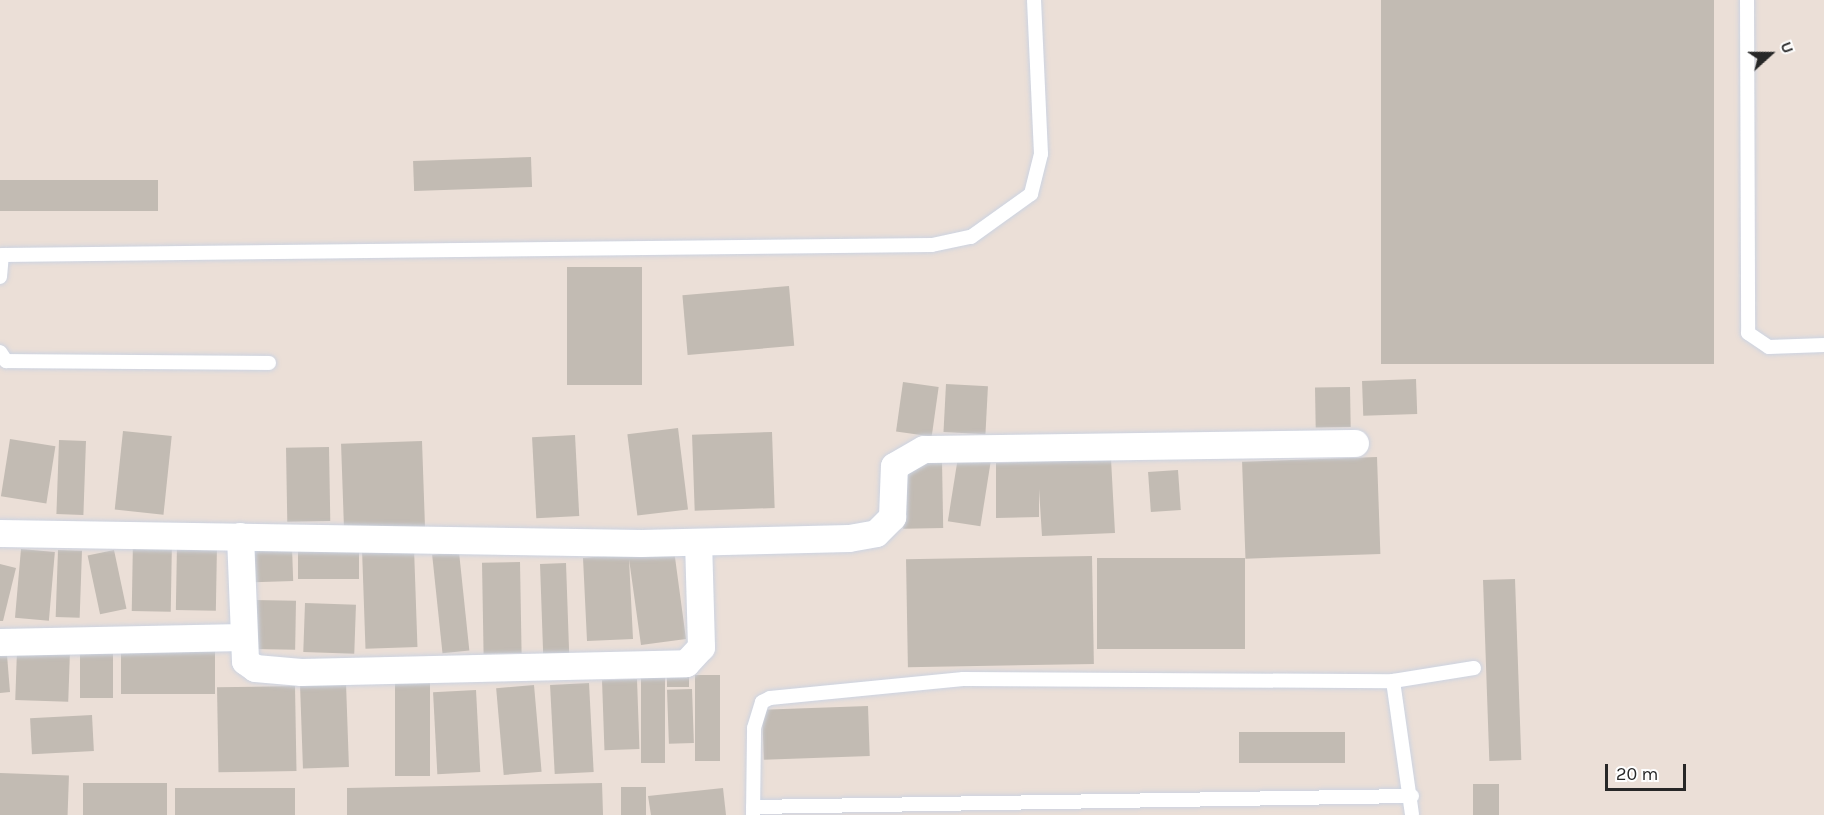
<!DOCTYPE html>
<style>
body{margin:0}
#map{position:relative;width:1824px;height:815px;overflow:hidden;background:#ebdfd7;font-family:Karla,sans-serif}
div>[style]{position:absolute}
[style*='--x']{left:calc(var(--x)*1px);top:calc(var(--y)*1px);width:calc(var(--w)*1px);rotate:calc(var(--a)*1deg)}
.building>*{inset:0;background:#c2bbb3;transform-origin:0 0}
.roads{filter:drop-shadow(0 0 2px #ccd3e1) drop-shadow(0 0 2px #ccd3e1)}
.service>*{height:14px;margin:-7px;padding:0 7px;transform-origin:7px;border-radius:7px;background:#fff}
.minor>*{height:27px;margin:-13.5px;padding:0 13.5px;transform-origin:13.5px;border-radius:13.5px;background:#fff}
span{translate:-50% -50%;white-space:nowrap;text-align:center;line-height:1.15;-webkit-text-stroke:4.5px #fff;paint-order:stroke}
.north{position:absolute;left:1740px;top:24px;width:60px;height:60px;-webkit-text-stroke:4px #fff;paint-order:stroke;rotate:69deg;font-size:16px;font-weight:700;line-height:24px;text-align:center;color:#272727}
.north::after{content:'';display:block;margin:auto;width:21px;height:27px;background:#272727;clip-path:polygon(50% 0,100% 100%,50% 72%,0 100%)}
.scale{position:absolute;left:1605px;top:764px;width:81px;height:27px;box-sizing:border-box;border:3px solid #272727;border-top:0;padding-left:8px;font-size:18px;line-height:21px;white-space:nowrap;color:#272727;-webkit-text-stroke:4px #fff;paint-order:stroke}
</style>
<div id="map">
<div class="building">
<i style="left:1381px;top:0;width:333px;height:364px"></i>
<i style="left:531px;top:157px;width:30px;height:118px;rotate:88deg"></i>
<i style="left:158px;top:180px;width:31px;height:158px;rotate:90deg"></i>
<i style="left:567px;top:267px;width:75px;height:118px"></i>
<i style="left:789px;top:286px;width:60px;height:107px;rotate:85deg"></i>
<i style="left:1416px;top:379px;width:35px;height:54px;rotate:88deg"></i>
<i style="left:903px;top:382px;width:36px;height:50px;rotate:8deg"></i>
<i style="left:946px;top:384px;width:42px;height:48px;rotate:3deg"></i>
<i style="left:1350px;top:387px;width:40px;height:35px;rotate:89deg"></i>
<i style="left:678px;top:428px;width:82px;height:51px;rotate:83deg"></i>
<i style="left:123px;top:431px;width:49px;height:79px;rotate:6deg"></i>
<i style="left:772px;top:432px;width:76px;height:80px;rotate:88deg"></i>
<i style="left:575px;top:435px;width:81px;height:43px;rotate:87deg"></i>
<i style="left:10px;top:439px;width:46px;height:58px;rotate:9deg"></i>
<i style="left:59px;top:440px;width:27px;height:74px;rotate:2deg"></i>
<i style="left:422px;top:441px;width:86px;height:81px;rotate:88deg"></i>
<i style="left:329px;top:447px;width:74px;height:43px;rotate:89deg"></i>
<i style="left:958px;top:457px;width:33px;height:65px;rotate:9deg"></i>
<i style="left:1377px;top:457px;width:97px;height:135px;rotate:88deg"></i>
<i style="clip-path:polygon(1111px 459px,1115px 533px,1042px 536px,1039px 489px,1039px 517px,996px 518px,996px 463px)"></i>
<i style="left:942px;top:460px;width:68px;height:40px;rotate:89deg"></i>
<i style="left:1178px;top:470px;width:40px;height:30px;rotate:86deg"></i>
<i style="left:133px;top:539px;width:39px;height:72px;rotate:1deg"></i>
<i style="left:177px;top:544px;width:40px;height:66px;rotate:1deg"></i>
<i style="left:298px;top:546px;width:61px;height:33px"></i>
<i style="left:292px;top:547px;width:34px;height:48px;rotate:88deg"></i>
<i style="left:414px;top:548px;width:99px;height:52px;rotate:88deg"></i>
<i style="left:21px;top:549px;width:34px;height:69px;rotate:5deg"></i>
<i style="left:58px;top:550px;width:24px;height:67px;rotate:2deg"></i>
<i style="left:114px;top:550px;width:60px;height:27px;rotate:78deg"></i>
<i style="clip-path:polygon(674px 550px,686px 639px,641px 645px,629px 559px,633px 639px,587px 641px,583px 558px)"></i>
<i style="left:459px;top:552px;width:99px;height:27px;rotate:84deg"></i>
<i style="left:1092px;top:556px;width:108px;height:186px;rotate:89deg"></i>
<i style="left:1097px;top:558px;width:148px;height:91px"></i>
<i style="left:520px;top:562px;width:91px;height:38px;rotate:89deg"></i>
<i style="left:566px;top:563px;width:92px;height:26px;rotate:88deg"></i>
<i style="clip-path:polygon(0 564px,16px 568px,3px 621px,0 621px)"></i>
<i style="left:1515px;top:579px;width:181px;height:32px;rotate:88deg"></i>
<i style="left:248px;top:600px;width:48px;height:49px;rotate:1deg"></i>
<i style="left:305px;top:603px;width:51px;height:49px;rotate:2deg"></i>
<i style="clip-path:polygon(6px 643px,10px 692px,0 693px,0 644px)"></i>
<i style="left:121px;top:645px;width:94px;height:49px"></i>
<i style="left:80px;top:649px;width:33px;height:49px"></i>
<i style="left:17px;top:650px;width:53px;height:50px;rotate:2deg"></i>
<i style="left:667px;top:667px;width:22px;height:20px"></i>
<i style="left:641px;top:674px;width:24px;height:89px"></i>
<i style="left:695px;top:675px;width:25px;height:86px"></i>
<i style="left:395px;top:676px;width:35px;height:100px"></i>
<i style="left:637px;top:679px;width:70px;height:35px;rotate:88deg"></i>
<i style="left:346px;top:683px;width:84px;height:46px;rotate:88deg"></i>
<i style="left:589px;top:683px;width:89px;height:39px;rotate:87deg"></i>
<i style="left:534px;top:685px;width:87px;height:38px;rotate:85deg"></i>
<i style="left:295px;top:686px;width:85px;height:78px;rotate:89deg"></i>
<i style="left:692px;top:689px;width:54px;height:25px;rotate:88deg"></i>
<i style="left:476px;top:690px;width:82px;height:43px;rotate:87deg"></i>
<i style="left:868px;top:706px;width:50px;height:106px;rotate:88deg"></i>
<i style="left:92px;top:715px;width:36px;height:62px;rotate:87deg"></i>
<i style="left:1345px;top:732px;width:31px;height:106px;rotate:90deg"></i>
<i style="left:0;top:773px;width:69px;height:42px;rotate:2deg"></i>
<i style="left:167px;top:783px;width:32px;height:84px;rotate:90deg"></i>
<i style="clip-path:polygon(602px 783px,603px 815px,347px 815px,347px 788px)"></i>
<i style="left:1499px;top:784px;width:31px;height:26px;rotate:90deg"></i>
<i style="left:621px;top:787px;width:25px;height:28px"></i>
<i style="left:175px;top:788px;width:120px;height:27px"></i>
<i style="clip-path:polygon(723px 788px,726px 815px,651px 815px,648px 796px)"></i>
</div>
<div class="roads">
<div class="service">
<i style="--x:1747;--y:0;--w:333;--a:89.8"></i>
<i style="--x:1748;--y:333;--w:25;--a:34"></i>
<i style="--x:1769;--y:347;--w:55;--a:-2.1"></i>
<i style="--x:0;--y:277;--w:22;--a:-85"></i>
<i style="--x:2;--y:255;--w:930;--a:-0.62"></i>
<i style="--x:932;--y:245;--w:40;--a:-12"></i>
<i style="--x:971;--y:237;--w:74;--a:-35.6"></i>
<i style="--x:1031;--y:194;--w:41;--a:-76"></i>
<i style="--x:1041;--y:154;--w:154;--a:-92.6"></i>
<i style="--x:0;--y:352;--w:11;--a:56"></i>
<i style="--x:6;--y:361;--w:263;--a:0.4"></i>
<i style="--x:1393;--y:681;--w:135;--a:81.9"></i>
<i style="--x:753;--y:807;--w:659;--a:-0.96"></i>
<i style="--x:753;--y:815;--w:87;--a:-89.3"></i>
<i style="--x:754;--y:728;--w:27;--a:-73"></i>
<i style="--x:762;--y:702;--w:9;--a:-27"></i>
<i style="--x:770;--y:698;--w:194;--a:-5.6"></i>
<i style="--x:963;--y:679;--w:430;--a:0.3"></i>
<i style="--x:1393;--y:681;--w:82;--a:-9.1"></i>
</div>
<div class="minor">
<i style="--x:0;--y:533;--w:641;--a:0.89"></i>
<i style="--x:641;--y:543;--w:208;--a:-1.4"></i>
<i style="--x:849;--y:538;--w:27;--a:-10"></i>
<i style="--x:876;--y:533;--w:23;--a:-45"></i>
<i style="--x:892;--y:517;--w:51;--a:-87.8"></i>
<i style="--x:894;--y:466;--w:34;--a:-30"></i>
<i style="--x:924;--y:449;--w:431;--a:-0.8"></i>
<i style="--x:240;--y:536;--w:125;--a:87.7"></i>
<i style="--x:245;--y:661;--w:12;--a:35"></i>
<i style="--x:255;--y:668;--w:46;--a:5"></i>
<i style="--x:301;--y:672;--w:385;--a:-1.3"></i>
<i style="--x:686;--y:663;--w:22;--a:-47"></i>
<i style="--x:701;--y:647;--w:105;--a:-91.6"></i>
<i style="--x:0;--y:642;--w:241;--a:-1.2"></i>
</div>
</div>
<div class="north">U</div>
<div class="scale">20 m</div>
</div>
